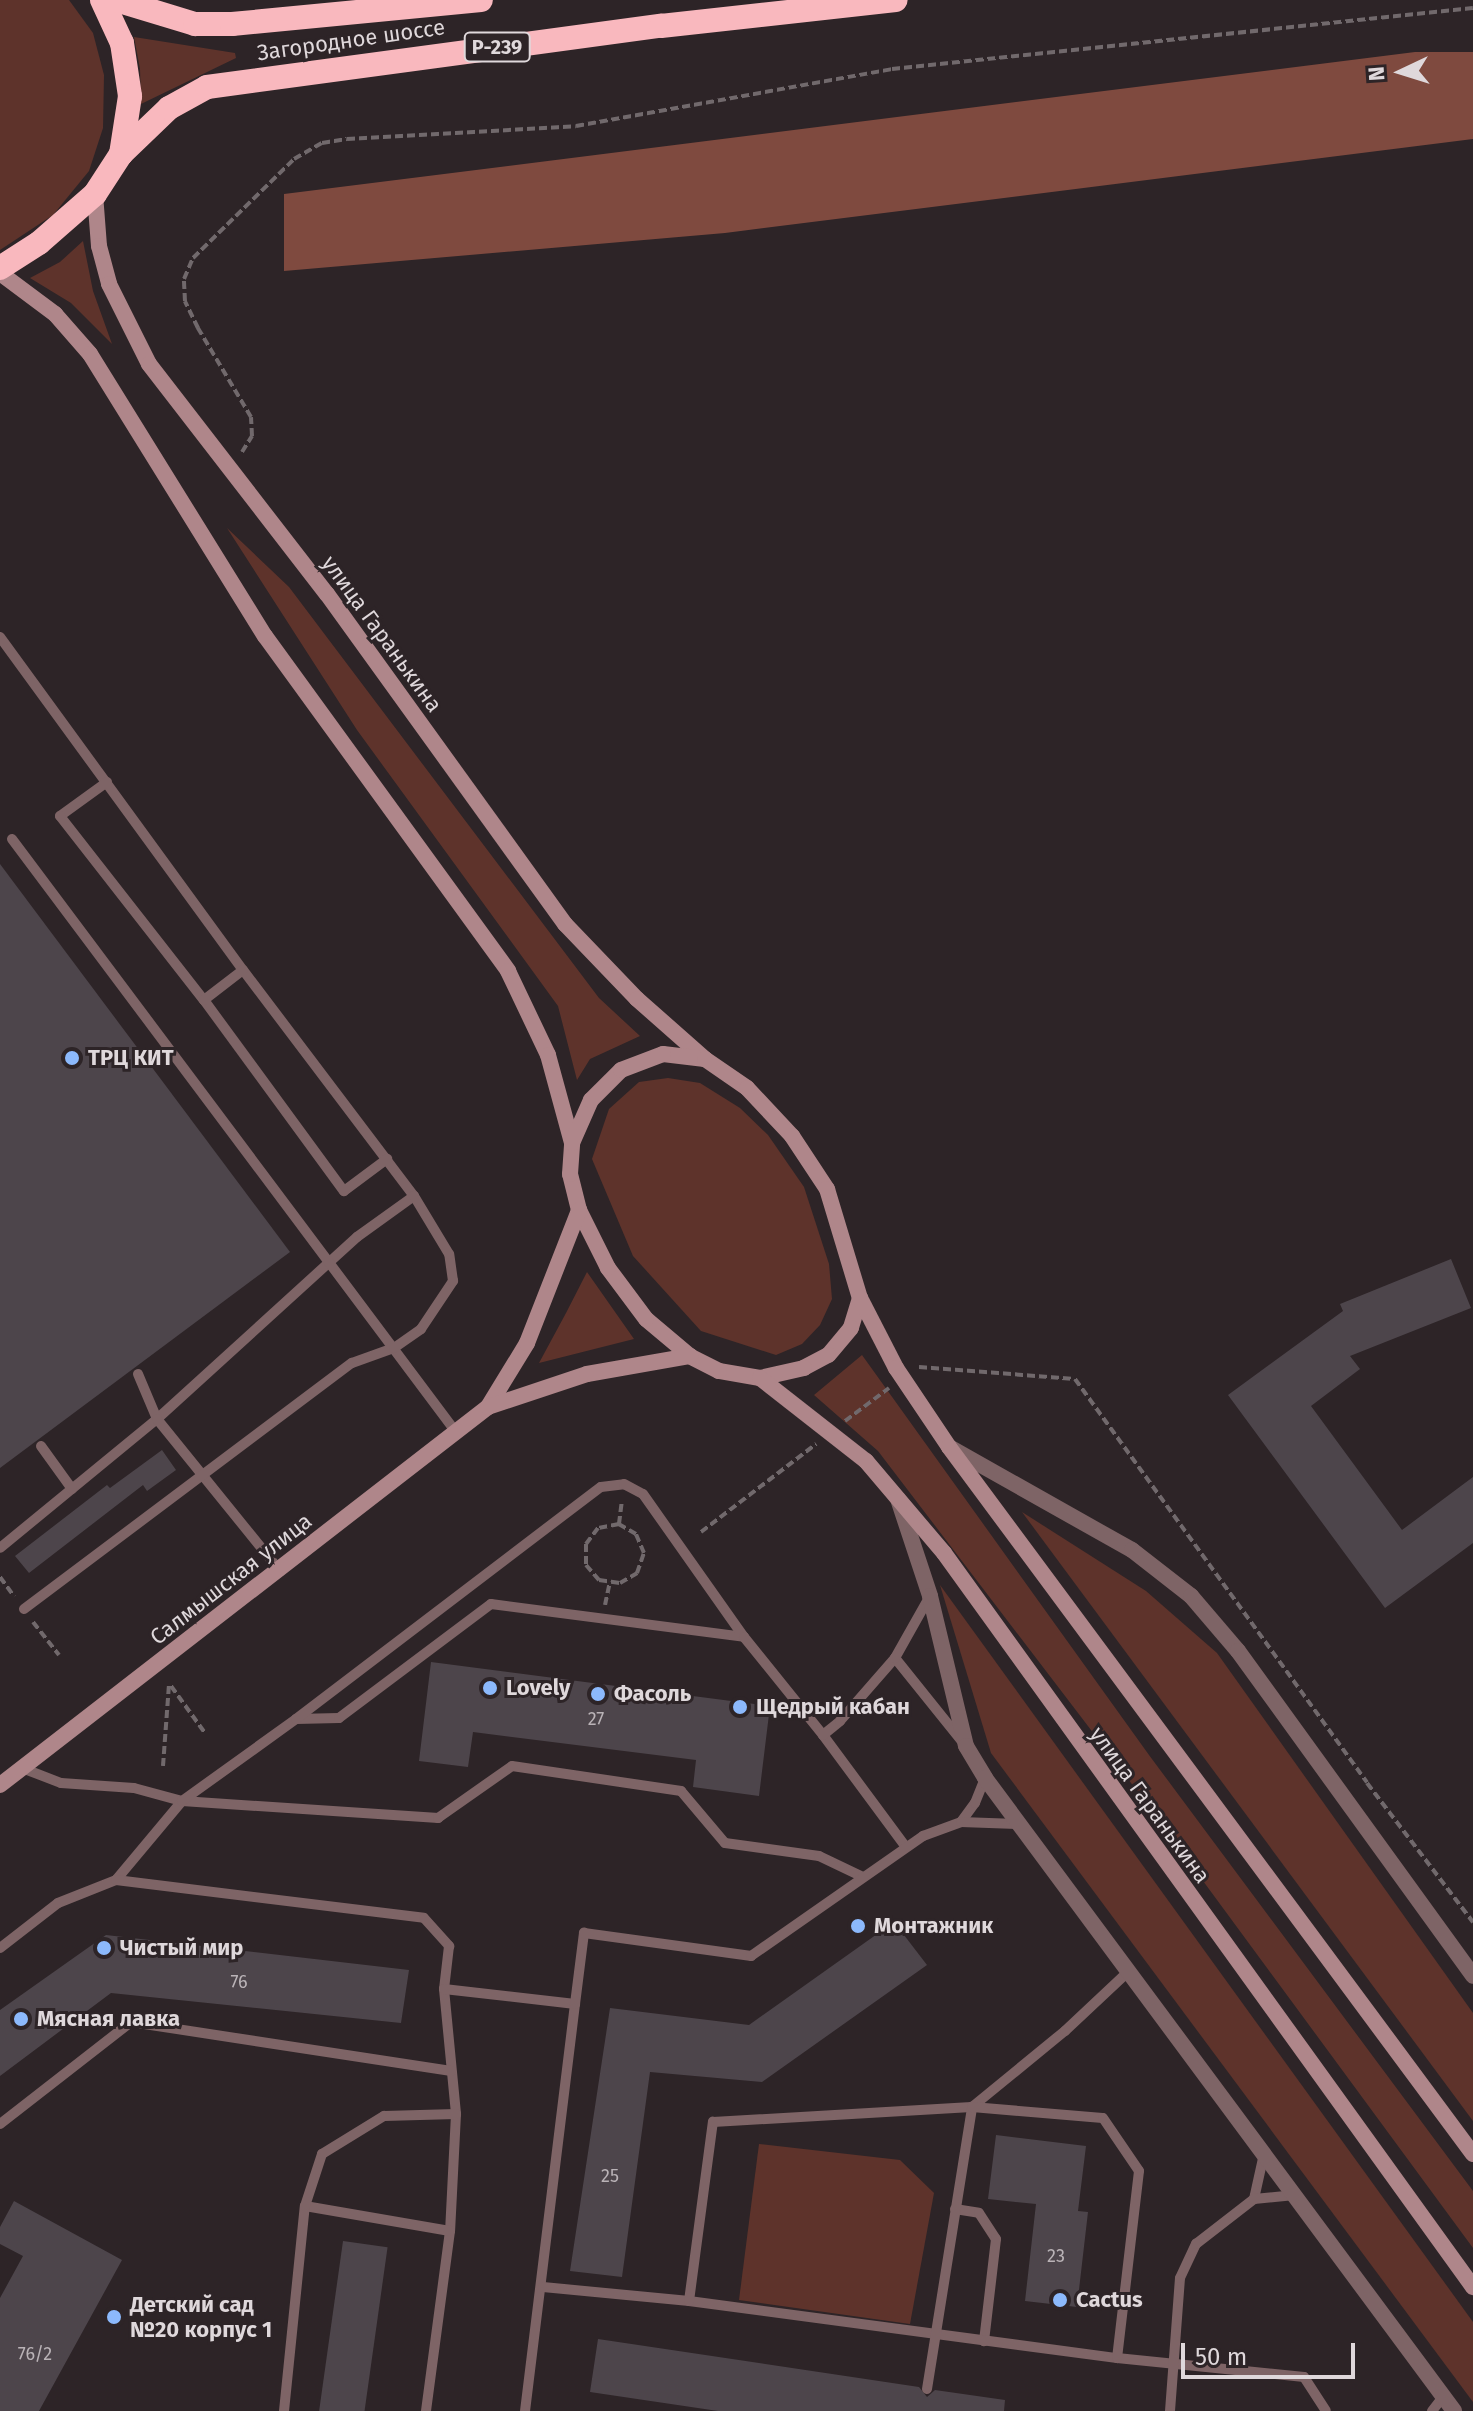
<!DOCTYPE html>
<meta charset="utf-8">
<style>
body{margin:0}
#map{position:relative;width:1473px;height:2411px;overflow:hidden;background:#2d2427;font-family:"Fira Sans",sans-serif}
div>[style]{position:absolute}
[style*='--x']{left:calc(var(--x)*1px);top:calc(var(--y)*1px);width:calc(var(--w)*1px);rotate:calc(var(--a)*1deg)}
.green>*{inset:0;background:#5e332b}
.forest>*{inset:0;background:#7f4a3f}
.building>*{inset:0;background:#4d454b;transform-origin:0 0}
.path>*{height:4px;margin-top:-2px;transform-origin:0;background:repeating-linear-gradient(90deg,#71696c 0 8px,transparent 0 12px)}
.lane>*{height:10px;margin:-5px;padding:0 5px;transform-origin:5px;border-radius:5px;background:#7e6466}
.street>*{height:16px;margin:-8px;padding:0 8px;transform-origin:8px;border-radius:8px;background:#7e6466}
.secondary>*{height:16px;margin:-8px;padding:0 8px;transform-origin:8px;border-radius:8px;background:#af868a}
.highway>*{height:24px;margin:-12px;padding:0 12px;transform-origin:12px;border-radius:12px;background:#f9b8be}
.dots>*{width:22px;height:22px;translate:-50% -50%;box-sizing:border-box;border:4px solid #2d2427;border-radius:50%}
span{translate:-50% -50%;white-space:nowrap;text-align:center;line-height:1.15;-webkit-text-stroke:6px #2d2427;paint-order:stroke}
.number-label{font-size:18px;color:#bab3b7}
.number-label span{-webkit-text-stroke-width:0}
.shield-label span{padding:2px 6px;background:#2d2427;border:2px solid;border-radius:6px;-webkit-text-stroke-width:0}
.shield-label{font-size:20px;color:#dfd8db;font-weight:700}
.street-label{font-size:22px;color:#dfd8db}
.poi-label{font-size:22px;color:#dfd8db;font-weight:700}
.left{translate:0 -50%;text-align:left}
.north{position:absolute;left:1361px;top:32px;width:80px;height:80px;-webkit-text-stroke:6px #2d2427;paint-order:stroke;rotate:266deg;font-size:22px;font-weight:700;line-height:32px;text-align:center;color:#dfd8db}
.north::after{content:'';display:block;margin:auto;width:28px;height:36px;background:#dfd8db;clip-path:polygon(50% 0,100% 100%,50% 72%,0 100%)}
.scale{position:absolute;left:1181px;top:2343px;width:174px;height:36px;box-sizing:border-box;border:4px solid #dfd8db;border-top:0;padding-left:10px;font-size:24px;line-height:28px;white-space:nowrap;color:#dfd8db;-webkit-text-stroke:6px #2d2427;paint-order:stroke}
</style>
<div id="map">
<div class="green">
<i style="clip-path:polygon(0 0,69px 0,93px 33px,104px 75px,103px 128px,89px 171px,53px 215px,0 250px)"></i>
<i style="clip-path:polygon(134px 37px,235px 53px,236px 58px,141px 104px,140px 69px)"></i>
<i style="clip-path:polygon(83px 241px,93px 291px,112px 344px,71px 303px,30px 278px,60px 262px)"></i>
<i style="clip-path:polygon(227px 528px,289px 587px,599px 998px,640px 1036px,590px 1059px,577px 1080px,558px 1006px,357px 730px)"></i>
<i style="clip-path:polygon(668px 1078px,700px 1083px,740px 1108px,768px 1135px,804px 1187px,829px 1264px,832px 1299px,820px 1325px,802px 1344px,776px 1355px,701px 1331px,633px 1256px,592px 1159px,609px 1109px,639px 1082px)"></i>
<i style="clip-path:polygon(587px 1272px,634px 1339px,539px 1363px,566px 1313px)"></i>
<i style="clip-path:polygon(862px 1355px,1149px 1755px,1473px 2191px,1473px 2248px,1120px 1768px,878px 1451px,814px 1395px)"></i>
<i style="clip-path:polygon(1022px 1512px,1146px 1591px,1217px 1653px,1473px 2013px,1473px 2121px)"></i>
<i style="clip-path:polygon(940px 1585px,1473px 2322px,1473px 2402px,991px 1753px)"></i>
<i style="clip-path:polygon(759px 2144px,900px 2160px,934px 2193px,910px 2324px,739px 2300px)"></i>
</div>
<div class="forest">
<i style="clip-path:polygon(1415px 52px,1473px 52px,1473px 139px,725px 233px,284px 271px,284px 194px)"></i>
</div>
<div class="building">
<i style="clip-path:polygon(0 864px,290px 1252px,0 1468px)"></i>
<i style="clip-path:polygon(1451px 1259px,1471px 1308px,1350px 1356px,1360px 1369px,1311px 1406px,1402px 1530px,1473px 1477px,1473px 1543px,1385px 1608px,1228px 1395px,1343px 1311px,1340px 1304px)"></i>
<i style="clip-path:polygon(162px 1450px,176px 1470px,147px 1491px,143px 1485px,29px 1573px,15px 1556px,107px 1485px,110px 1488px)"></i>
<i style="clip-path:polygon(431px 1662px,770px 1706px,759px 1796px,693px 1787px,696px 1760px,473px 1732px,468px 1767px,419px 1761px)"></i>
<i style="clip-path:polygon(894px 1922px,927px 1965px,762px 2082px,650px 2072px,622px 2277px,570px 2271px,610px 2008px,749px 2025px)"></i>
<i style="clip-path:polygon(106px 1935px,409px 1970px,401px 2023px,111px 1993px,0 2076px,0 2010px)"></i>
<i style="clip-path:polygon(996px 2135px,1086px 2146px,1078px 2211px,1088px 2212px,1077px 2307px,1025px 2301px,1036px 2204px,988px 2199px)"></i>
<i style="clip-path:polygon(14px 2201px,122px 2260px,39px 2411px,0 2411px,0 2298px,23px 2256px,0 2244px,0 2227px)"></i>
<i style="left:343px;top:2241px;width:45px;height:172px;rotate:8deg"></i>
<i style="clip-path:polygon(598px 2339px,919px 2387px,927px 2397px,935px 2390px,1005px 2400px,1004px 2411px,718px 2411px,590px 2392px)"></i>
</div>
<div class="path">
<i style="--x:242;--y:452;--w:19;--a:-58"></i>
<i style="--x:252;--y:436;--w:19;--a:-93"></i>
<i style="--x:251;--y:417;--w:104;--a:-120.8"></i>
<i style="--x:198;--y:328;--w:30;--a:-116"></i>
<i style="--x:185;--y:301;--w:22;--a:-93"></i>
<i style="--x:184;--y:279;--w:23;--a:-67"></i>
<i style="--x:193;--y:258;--w:141;--a:-44.4"></i>
<i style="--x:294;--y:159;--w:32;--a:-30"></i>
<i style="--x:322;--y:143;--w:25;--a:-9"></i>
<i style="--x:347;--y:139;--w:229;--a:-3.2"></i>
<i style="--x:576;--y:126;--w:321;--a:-10.2"></i>
<i style="--x:892;--y:69;--w:584;--a:-5.99"></i>
<i style="--x:919;--y:1367;--w:156;--a:4.4"></i>
<i style="--x:1075;--y:1379;--w:498;--a:54.1"></i>
<i style="--x:1367;--y:1783;--w:175;--a:52.7"></i>
<i style="--x:845;--y:1421;--w:55;--a:-36.9"></i>
<i style="--x:619;--y:1524;--w:21;--a:169"></i>
<i style="--x:598;--y:1528;--w:20;--a:127"></i>
<i style="--x:586;--y:1544;--w:21;--a:90"></i>
<i style="--x:586;--y:1565;--w:20;--a:49"></i>
<i style="--x:599;--y:1580;--w:21;--a:8"></i>
<i style="--x:620;--y:1583;--w:20;--a:-30"></i>
<i style="--x:637;--y:1573;--w:21;--a:-71"></i>
<i style="--x:644;--y:1553;--w:21;--a:-113"></i>
<i style="--x:636;--y:1534;--w:20;--a:-150"></i>
<i style="--x:619;--y:1524;--w:24;--a:-83"></i>
<i style="--x:701;--y:1532;--w:145;--a:-37.4"></i>
<i style="--x:0;--y:1577;--w:24;--a:54"></i>
<i style="--x:605;--y:1605;--w:24;--a:-78"></i>
<i style="--x:33;--y:1622;--w:42;--a:51.8"></i>
<i style="--x:171;--y:1686;--w:58;--a:54.1"></i>
<i style="--x:163;--y:1766;--w:81;--a:-85.8"></i>
</div>
<div class="lane">
<i style="--x:0;--y:637;--w:412;--a:53.9"></i>
<i style="--x:243;--y:970;--w:283;--a:52.9"></i>
<i style="--x:414;--y:1196;--w:70;--a:144.3"></i>
<i style="--x:357;--y:1237;--w:270;--a:137.7"></i>
<i style="--x:157;--y:1419;--w:203;--a:140.6"></i>
<i style="--x:107;--y:782;--w:58;--a:144.1"></i>
<i style="--x:60;--y:816;--w:234;--a:52"></i>
<i style="--x:204;--y:1000;--w:237;--a:53.8"></i>
<i style="--x:344;--y:1191;--w:54;--a:-36.7"></i>
<i style="--x:12;--y:839;--w:741;--a:53.18"></i>
<i style="--x:204;--y:1000;--w:49;--a:-37.6"></i>
<i style="--x:138;--y:1374;--w:49;--a:67.1"></i>
<i style="--x:157;--y:1419;--w:196;--a:51"></i>
<i style="--x:41;--y:1446;--w:53;--a:54.2"></i>
<i style="--x:24;--y:1609;--w:410;--a:-36.9"></i>
<i style="--x:352;--y:1363;--w:45;--a:-19.7"></i>
<i style="--x:394;--y:1348;--w:33;--a:-35"></i>
<i style="--x:421;--y:1329;--w:58;--a:-56.3"></i>
<i style="--x:453;--y:1281;--w:27;--a:-98"></i>
<i style="--x:449;--y:1254;--w:68;--a:-121.1"></i>
<i style="--x:895;--y:1658;--w:105;--a:51.2"></i>
<i style="--x:296;--y:1719;--w:43;--a:-1.3"></i>
<i style="--x:339;--y:1718;--w:190;--a:-36.9"></i>
<i style="--x:491;--y:1604;--w:255;--a:7.4"></i>
<i style="--x:823;--y:1735;--w:139;--a:53.5"></i>
<i style="--x:22;--y:1768;--w:42;--a:21"></i>
<i style="--x:61;--y:1783;--w:73;--a:3.9"></i>
<i style="--x:134;--y:1788;--w:50;--a:15.2"></i>
<i style="--x:182;--y:1801;--w:257;--a:3.8"></i>
<i style="--x:438;--y:1818;--w:90;--a:-35.1"></i>
<i style="--x:512;--y:1766;--w:171;--a:8.4"></i>
<i style="--x:681;--y:1791;--w:68;--a:49.8"></i>
<i style="--x:725;--y:1843;--w:95;--a:7.9"></i>
<i style="--x:819;--y:1856;--w:47;--a:25.5"></i>
<i style="--x:961;--y:1822;--w:24;--a:-54"></i>
<i style="--x:975;--y:1803;--w:27;--a:-68"></i>
<i style="--x:116;--y:1880;--w:103;--a:-50.1"></i>
<i style="--x:182;--y:1801;--w:140;--a:-35.7"></i>
<i style="--x:296;--y:1719;--w:383;--a:-37.3"></i>
<i style="--x:601;--y:1487;--w:23;--a:-7"></i>
<i style="--x:624;--y:1484;--w:21;--a:28"></i>
<i style="--x:643;--y:1494;--w:175;--a:54.8"></i>
<i style="--x:744;--y:1637;--w:126;--a:51.1"></i>
<i style="--x:823;--y:1735;--w:22;--a:-39"></i>
<i style="--x:840;--y:1721;--w:84;--a:-48.9"></i>
<i style="--x:895;--y:1658;--w:71;--a:-60.6"></i>
<i style="--x:0;--y:1948;--w:73;--a:-37.8"></i>
<i style="--x:58;--y:1903;--w:62;--a:-21.6"></i>
<i style="--x:116;--y:1880;--w:310;--a:7"></i>
<i style="--x:424;--y:1918;--w:38;--a:48"></i>
<i style="--x:449;--y:1946;--w:43;--a:96.6"></i>
<i style="--x:444;--y:1989;--w:126;--a:84.5"></i>
<i style="--x:456;--y:2114;--w:117;--a:92.9"></i>
<i style="--x:450;--y:2231;--w:182;--a:97.6"></i>
<i style="--x:444;--y:1989;--w:132;--a:6.5"></i>
<i style="--x:575;--y:2004;--w:410;--a:97"></i>
<i style="--x:575;--y:2004;--w:72;--a:-82.8"></i>
<i style="--x:584;--y:1933;--w:169;--a:7.8"></i>
<i style="--x:751;--y:1956;--w:210;--a:-34.9"></i>
<i style="--x:923;--y:1836;--w:40;--a:-20.2"></i>
<i style="--x:961;--y:1822;--w:56;--a:2"></i>
<i style="--x:0;--y:2124;--w:166;--a:-37.9"></i>
<i style="--x:131;--y:2022;--w:324;--a:8.7"></i>
<i style="--x:1254;--y:2199;--w:46;--a:-77.5"></i>
<i style="--x:305;--y:2206;--w:147;--a:9.8"></i>
<i style="--x:955;--y:2209;--w:24;--a:9"></i>
<i style="--x:979;--y:2213;--w:31;--a:57"></i>
<i style="--x:996;--y:2239;--w:103;--a:96.7"></i>
<i style="--x:543;--y:2287;--w:147;--a:5.5"></i>
<i style="--x:689;--y:2301;--w:432;--a:7.6"></i>
<i style="--x:1117;--y:2358;--w:188;--a:5.8"></i>
<i style="--x:1304;--y:2377;--w:40;--a:57.1"></i>
<i style="--x:689;--y:2301;--w:181;--a:-82.4"></i>
<i style="--x:713;--y:2122;--w:259;--a:-3.3"></i>
<i style="--x:972;--y:2107;--w:120;--a:-39.3"></i>
<i style="--x:1065;--y:2031;--w:88;--a:-43.2"></i>
<i style="--x:927;--y:2389;--w:286;--a:-80.9"></i>
<i style="--x:972;--y:2107;--w:131;--a:4.8"></i>
<i style="--x:1103;--y:2118;--w:64;--a:55.8"></i>
<i style="--x:1139;--y:2171;--w:188;--a:96.7"></i>
<i style="--x:284;--y:2411;--w:206;--a:-84.2"></i>
<i style="--x:305;--y:2206;--w:55;--a:-71.9"></i>
<i style="--x:322;--y:2154;--w:73;--a:-31.5"></i>
<i style="--x:384;--y:2116;--w:72;--a:-1.6"></i>
<i style="--x:1170;--y:2411;--w:133;--a:-85.7"></i>
<i style="--x:1180;--y:2278;--w:38;--a:-65"></i>
<i style="--x:1196;--y:2244;--w:73;--a:-37.8"></i>
<i style="--x:1254;--y:2199;--w:41;--a:-5.6"></i>
<i style="--x:1432;--y:2411;--w:18;--a:-52"></i>
</div>
<div class="street">
<i style="--x:949;--y:1447;--w:210;--a:29.4"></i>
<i style="--x:1132;--y:1550;--w:75;--a:37.9"></i>
<i style="--x:1191;--y:1596;--w:72;--a:49.5"></i>
<i style="--x:1238;--y:1651;--w:401;--a:54.1"></i>
<i style="--x:898;--y:1499;--w:102;--a:71.7"></i>
<i style="--x:930;--y:1596;--w:154;--a:76.5"></i>
<i style="--x:966;--y:1746;--w:37;--a:59"></i>
<i style="--x:985;--y:1778;--w:788;--a:53.46"></i>
</div>
<div class="secondary">
<i style="--x:95;--y:194;--w:52;--a:85.6"></i>
<i style="--x:99;--y:246;--w:39;--a:75"></i>
<i style="--x:109;--y:284;--w:89;--a:63.4"></i>
<i style="--x:149;--y:364;--w:291;--a:52.3"></i>
<i style="--x:327;--y:594;--w:407;--a:54.2"></i>
<i style="--x:565;--y:924;--w:104;--a:46.2"></i>
<i style="--x:637;--y:999;--w:91;--a:41.4"></i>
<i style="--x:0;--y:273;--w:69;--a:36.7"></i>
<i style="--x:55;--y:314;--w:53;--a:48.8"></i>
<i style="--x:90;--y:354;--w:332;--a:58.2"></i>
<i style="--x:265;--y:636;--w:414;--a:54"></i>
<i style="--x:508;--y:971;--w:93;--a:64.5"></i>
<i style="--x:548;--y:1055;--w:91;--a:74.7"></i>
<i style="--x:663;--y:1054;--w:42;--a:6.8"></i>
<i style="--x:705;--y:1059;--w:51;--a:34.6"></i>
<i style="--x:747;--y:1088;--w:66;--a:46.8"></i>
<i style="--x:792;--y:1136;--w:64;--a:56.6"></i>
<i style="--x:827;--y:1189;--w:114;--a:73.2"></i>
<i style="--x:860;--y:1298;--w:31;--a:107"></i>
<i style="--x:851;--y:1328;--w:35;--a:130"></i>
<i style="--x:828;--y:1355;--w:27;--a:152"></i>
<i style="--x:804;--y:1368;--w:45;--a:167.2"></i>
<i style="--x:760;--y:1378;--w:42;--a:-170.3"></i>
<i style="--x:719;--y:1371;--w:33;--a:-153"></i>
<i style="--x:690;--y:1356;--w:57;--a:-139.9"></i>
<i style="--x:646;--y:1319;--w:64;--a:-126.7"></i>
<i style="--x:608;--y:1268;--w:65;--a:-116.6"></i>
<i style="--x:579;--y:1210;--w:37;--a:-104"></i>
<i style="--x:570;--y:1174;--w:31;--a:-86"></i>
<i style="--x:572;--y:1143;--w:47;--a:-66.2"></i>
<i style="--x:591;--y:1100;--w:42;--a:-45"></i>
<i style="--x:621;--y:1070;--w:45;--a:-20.9"></i>
<i style="--x:860;--y:1298;--w:79;--a:62.8"></i>
<i style="--x:896;--y:1368;--w:95;--a:56.1"></i>
<i style="--x:949;--y:1447;--w:880;--a:53.46"></i>
<i style="--x:760;--y:1378;--w:135;--a:38.1"></i>
<i style="--x:866;--y:1461;--w:121;--a:49.7"></i>
<i style="--x:944;--y:1553;--w:905;--a:54.22"></i>
<i style="--x:488;--y:1407;--w:75;--a:-58.6"></i>
<i style="--x:527;--y:1343;--w:143;--a:-68.6"></i>
<i style="--x:0;--y:1785;--w:617;--a:-37.76"></i>
<i style="--x:488;--y:1407;--w:104;--a:-18.4"></i>
<i style="--x:587;--y:1374;--w:105;--a:-9.9"></i>
</div>
<div class="highway">
<i style="--x:102;--y:0;--w:47;--a:65.1"></i>
<i style="--x:122;--y:43;--w:54;--a:81.4"></i>
<i style="--x:130;--y:96;--w:59;--a:98.8"></i>
<i style="--x:116;--y:0;--w:83;--a:16.9"></i>
<i style="--x:195;--y:24;--w:37;--a:0"></i>
<i style="--x:232;--y:24;--w:250;--a:-5.5"></i>
<i style="--x:0;--y:268;--w:46;--a:-32.7"></i>
<i style="--x:39;--y:243;--w:74;--a:-41.2"></i>
<i style="--x:95;--y:194;--w:48;--a:-57"></i>
<i style="--x:121;--y:154;--w:66;--a:-43.8"></i>
<i style="--x:169;--y:108;--w:43;--a:-28.9"></i>
<i style="--x:207;--y:87;--w:458;--a:-7.7"></i>
<i style="--x:661;--y:26;--w:236;--a:-6.3"></i>
</div>
<div class="dots">
<i style="left:72px;top:1058px;background:#8cb9fc"></i>
<i style="left:490px;top:1688px;background:#8cb9fc"></i>
<i style="left:598px;top:1694px;background:#8cb9fc"></i>
<i style="left:740px;top:1707px;background:#8cb9fc"></i>
<i style="left:858px;top:1926px;background:#8cb9fc"></i>
<i style="left:104px;top:1948px;background:#8cb9fc"></i>
<i style="left:21px;top:2019px;background:#8cb9fc"></i>
<i style="left:1060px;top:2300px;background:#8cb9fc"></i>
<i style="left:114px;top:2317px;background:#8cb9fc"></i>
</div>
<div class="number-label">
<span style="left:596px;top:1719px">27</span>
<span style="left:239px;top:1982px">76</span>
<span style="left:610px;top:2176px">25</span>
<span style="left:1056px;top:2256px">23</span>
<span style="left:35px;top:2354px">76/2</span>
</div>
<div class="shield-label">
<span style="left:497px;top:47px">Р-239</span>
</div>
<div class="street-label">
<span style="left:351px;top:40px;rotate:-8deg">Загородное шоссе</span>
<span style="left:382px;top:634px;rotate:54deg">улица Гаранькина</span>
<span style="left:231px;top:1579px;rotate:-38deg">Салмышская улица</span>
<span style="left:1150px;top:1805px;rotate:54deg">улица Гаранькина</span>
</div>
<div class="poi-label">
<span class="left" style="left:88px;top:1058px">ТРЦ КИТ</span>
<span class="left" style="left:506px;top:1688px">Lovely</span>
<span class="left" style="left:614px;top:1694px">Фасоль</span>
<span class="left" style="left:756px;top:1707px">Щедрый кабан</span>
<span class="left" style="left:874px;top:1926px">Монтажник</span>
<span class="left" style="left:120px;top:1948px">Чистый мир</span>
<span class="left" style="left:37px;top:2019px">Мясная лавка</span>
<span class="left" style="left:1076px;top:2300px">Cactus</span>
<span class="left" style="left:130px;top:2317px">Детский сад<br>№20 корпус 1</span>
</div>
<div class="north">N</div>
<div class="scale">50 m</div>
</div>
